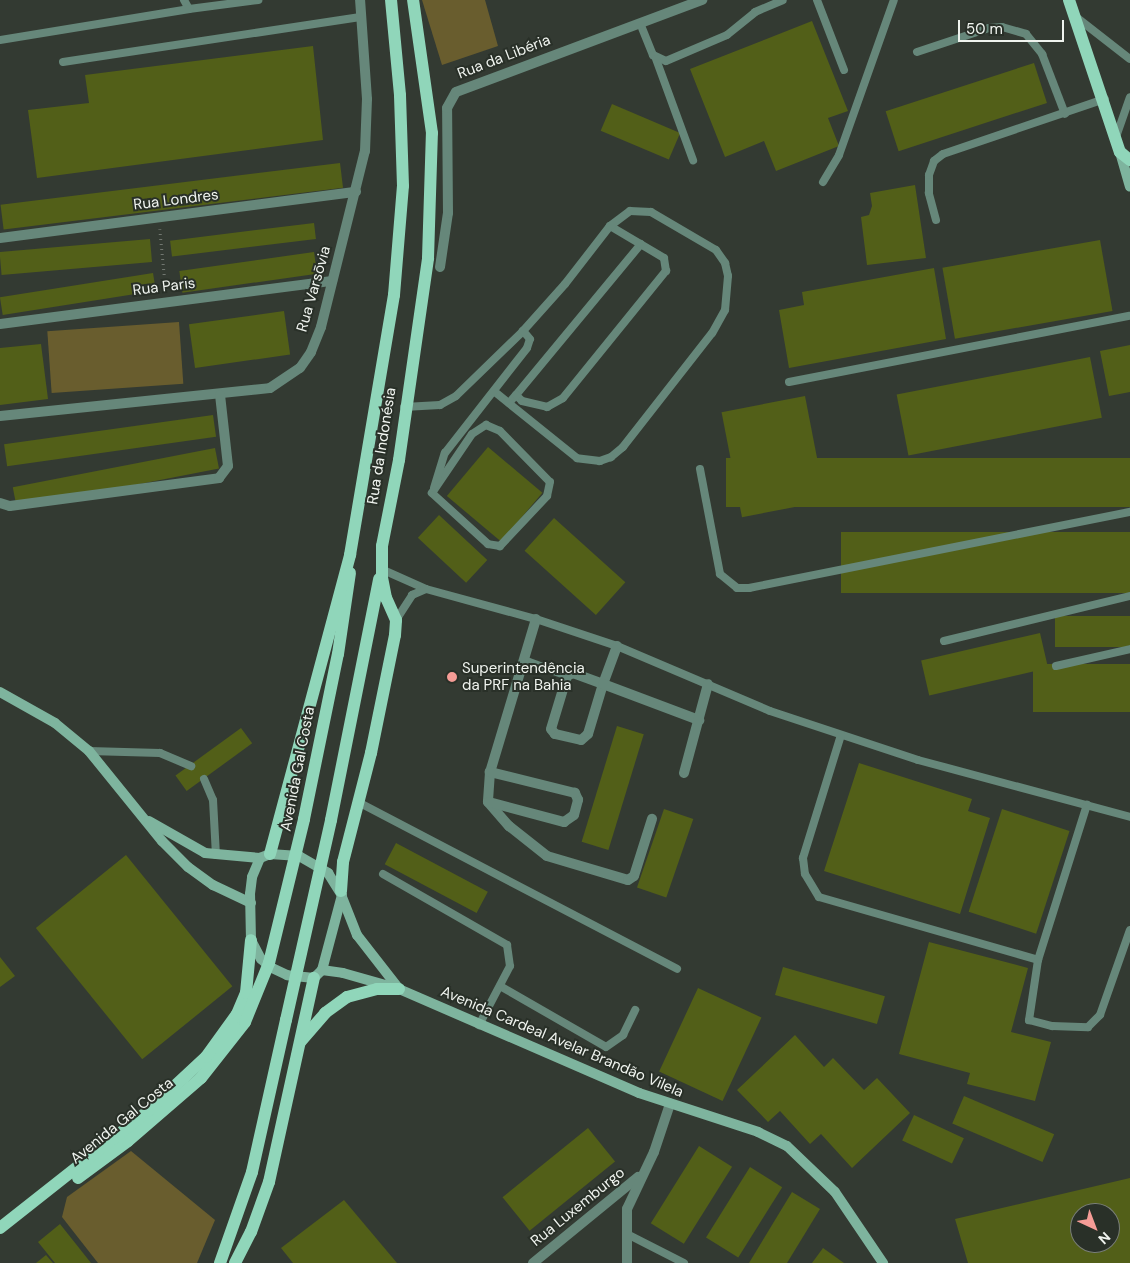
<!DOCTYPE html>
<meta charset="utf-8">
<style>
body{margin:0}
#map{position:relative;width:1130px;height:1263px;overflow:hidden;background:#333a32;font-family:"DM Sans",sans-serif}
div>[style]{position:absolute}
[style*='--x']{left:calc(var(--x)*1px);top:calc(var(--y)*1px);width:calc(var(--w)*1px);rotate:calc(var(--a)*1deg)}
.green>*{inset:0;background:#695d2e;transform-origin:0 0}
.building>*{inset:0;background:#525f18;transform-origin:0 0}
.path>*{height:2.5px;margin-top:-1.25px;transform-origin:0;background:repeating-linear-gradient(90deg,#717770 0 1px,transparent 0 5px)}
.lane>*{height:8px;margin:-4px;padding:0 4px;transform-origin:4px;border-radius:4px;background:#66877a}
.street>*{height:10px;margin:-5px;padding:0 5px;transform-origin:5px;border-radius:5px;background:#66877a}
.secondary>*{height:10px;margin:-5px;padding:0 5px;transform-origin:5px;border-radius:5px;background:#7eb49e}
.primary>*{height:12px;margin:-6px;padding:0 6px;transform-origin:6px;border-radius:6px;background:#90d6ba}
.primary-bridge>*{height:12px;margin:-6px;padding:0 6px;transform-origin:6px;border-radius:6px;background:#90d6ba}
.dots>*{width:14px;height:14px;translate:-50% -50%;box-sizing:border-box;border:2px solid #293028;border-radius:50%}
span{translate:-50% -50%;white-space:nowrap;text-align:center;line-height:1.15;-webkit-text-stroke:4px #293028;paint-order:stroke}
.street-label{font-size:15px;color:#f0f4ef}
.poi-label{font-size:15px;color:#f0f4ef}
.left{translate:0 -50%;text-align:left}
.north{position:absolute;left:1070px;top:1203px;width:50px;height:50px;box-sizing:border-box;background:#293028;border:1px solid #797e78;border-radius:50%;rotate:137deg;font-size:14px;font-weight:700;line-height:20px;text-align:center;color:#f0f4ef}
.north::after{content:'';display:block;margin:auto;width:18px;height:22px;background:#f59c96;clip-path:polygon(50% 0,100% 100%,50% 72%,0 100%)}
.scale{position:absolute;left:958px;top:20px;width:106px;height:22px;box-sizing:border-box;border:2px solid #f0f4ef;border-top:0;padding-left:6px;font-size:15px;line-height:18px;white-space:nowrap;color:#f0f4ef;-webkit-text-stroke:4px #293028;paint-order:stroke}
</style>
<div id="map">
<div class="green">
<i style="clip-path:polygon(422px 0,485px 0,498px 46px,442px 65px)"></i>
<i style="left:179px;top:322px;width:62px;height:132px;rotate:86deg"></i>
<i style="clip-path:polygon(131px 1151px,215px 1220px,197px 1263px,98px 1263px,62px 1217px,67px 1197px)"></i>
</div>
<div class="building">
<i style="clip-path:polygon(812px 21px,848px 111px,828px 118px,839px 146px,776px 171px,764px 141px,725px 157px,690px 69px)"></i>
<i style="clip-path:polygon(313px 46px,323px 140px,37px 178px,28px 110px,89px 103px,85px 75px)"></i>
<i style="left:1034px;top:63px;width:42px;height:156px;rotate:72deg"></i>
<i style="left:612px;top:104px;width:74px;height:29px;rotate:23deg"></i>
<i style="left:340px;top:163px;width:25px;height:342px;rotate:83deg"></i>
<i style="clip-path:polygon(915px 185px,926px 258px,867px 265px,861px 217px,869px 215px,872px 206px,870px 193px)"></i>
<i style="left:314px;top:223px;width:16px;height:145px;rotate:83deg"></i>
<i style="left:150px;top:239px;width:23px;height:151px;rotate:85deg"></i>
<i style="left:1100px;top:240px;width:72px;height:160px;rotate:80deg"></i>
<i style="left:314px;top:252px;width:22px;height:136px;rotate:82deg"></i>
<i style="clip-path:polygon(934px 268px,946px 339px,789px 368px,779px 310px,804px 305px,802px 292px)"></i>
<i style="left:153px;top:273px;width:18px;height:155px;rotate:81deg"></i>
<i style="left:284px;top:311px;width:44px;height:96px;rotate:82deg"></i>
<i style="clip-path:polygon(41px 344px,48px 399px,0 405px,0 348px)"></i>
<i style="clip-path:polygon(1130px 345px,1130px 392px,1109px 396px,1100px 351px)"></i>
<i style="left:1090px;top:357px;width:62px;height:197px;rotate:79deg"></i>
<i style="left:805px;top:396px;width:107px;height:85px;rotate:79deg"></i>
<i style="left:213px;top:415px;width:22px;height:211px;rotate:82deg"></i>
<i style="left:488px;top:447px;width:71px;height:64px;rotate:40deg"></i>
<i style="left:215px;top:448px;width:21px;height:206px;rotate:79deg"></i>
<i style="left:1130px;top:458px;width:49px;height:404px;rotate:90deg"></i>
<i style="left:439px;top:515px;width:66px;height:31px;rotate:43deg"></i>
<i style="left:554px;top:518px;width:96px;height:44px;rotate:42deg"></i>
<i style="left:1130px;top:532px;width:61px;height:289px;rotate:90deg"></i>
<i style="left:1130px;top:616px;width:31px;height:75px;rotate:90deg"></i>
<i style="left:1040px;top:633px;width:36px;height:122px;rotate:77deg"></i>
<i style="left:1130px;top:664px;width:48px;height:97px;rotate:90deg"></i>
<i style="left:617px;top:726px;width:28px;height:121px;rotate:17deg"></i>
<i style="left:241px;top:728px;width:19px;height:81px;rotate:54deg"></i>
<i style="clip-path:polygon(859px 763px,972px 799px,968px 811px,990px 818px,960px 914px,824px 871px)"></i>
<i style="left:664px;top:809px;width:31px;height:83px;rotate:19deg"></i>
<i style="left:1002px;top:809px;width:71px;height:108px;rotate:18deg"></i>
<i style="left:396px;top:843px;width:104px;height:24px;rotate:28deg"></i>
<i style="left:126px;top:855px;width:169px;height:116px;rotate:51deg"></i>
<i style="clip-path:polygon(929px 942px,1028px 968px,1011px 1032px,1051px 1042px,1035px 1101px,967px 1084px,970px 1073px,899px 1054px)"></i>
<i style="clip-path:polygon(0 957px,15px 976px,0 987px)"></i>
<i style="left:783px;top:967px;width:106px;height:29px;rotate:16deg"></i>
<i style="left:698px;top:988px;width:70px;height:92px;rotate:25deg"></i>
<i style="clip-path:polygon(795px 1035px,824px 1067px,833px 1058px,864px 1090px,877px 1078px,910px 1113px,852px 1168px,821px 1134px,810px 1144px,780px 1111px,768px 1122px,737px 1090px)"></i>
<i style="left:964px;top:1096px;width:98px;height:30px;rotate:23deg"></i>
<i style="left:914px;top:1115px;width:55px;height:28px;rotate:25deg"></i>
<i style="left:588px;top:1128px;width:43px;height:110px;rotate:51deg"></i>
<i style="left:699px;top:1146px;width:39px;height:91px;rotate:32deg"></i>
<i style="left:750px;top:1167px;width:38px;height:83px;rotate:32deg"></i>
<i style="clip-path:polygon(evenodd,1130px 1178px,1130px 1263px,968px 1263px,955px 1219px,1130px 1178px,1080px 1213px,1110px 1213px,1110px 1243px,1080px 1243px,1080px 1213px)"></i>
<i style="clip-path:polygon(792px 1192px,820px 1209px,787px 1263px,749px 1263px)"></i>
<i style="clip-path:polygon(344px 1200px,397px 1263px,293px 1263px,281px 1248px)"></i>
<i style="clip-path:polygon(60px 1224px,91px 1263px,55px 1263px,38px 1242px)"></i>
<i style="clip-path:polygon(823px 1248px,844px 1263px,812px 1263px)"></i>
<i style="clip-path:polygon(46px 1255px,53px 1263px,36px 1263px)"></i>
</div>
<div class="path">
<i style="--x:160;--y:229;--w:62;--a:84.5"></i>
</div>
<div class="lane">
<i style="--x:184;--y:0;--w:10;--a:61"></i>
<i style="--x:189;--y:9;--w:70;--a:-7.4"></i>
<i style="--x:817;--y:0;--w:75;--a:68.9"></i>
<i style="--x:1076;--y:17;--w:68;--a:37.9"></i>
<i style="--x:640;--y:23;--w:35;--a:68"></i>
<i style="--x:653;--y:55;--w:14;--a:25"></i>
<i style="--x:666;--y:61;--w:66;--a:-23.1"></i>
<i style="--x:727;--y:35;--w:36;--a:-39"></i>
<i style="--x:755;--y:12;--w:30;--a:-23"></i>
<i style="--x:0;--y:40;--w:192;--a:-9.3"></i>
<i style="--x:917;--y:52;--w:76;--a:-18.4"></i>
<i style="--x:989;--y:28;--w:13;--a:-4"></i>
<i style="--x:1002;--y:27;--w:25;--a:16"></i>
<i style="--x:1026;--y:34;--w:26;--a:51"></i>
<i style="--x:1042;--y:54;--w:64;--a:69"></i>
<i style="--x:656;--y:59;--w:108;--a:69.9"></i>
<i style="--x:63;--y:62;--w:299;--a:-8.6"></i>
<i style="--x:1116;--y:137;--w:42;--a:-70.7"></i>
<i style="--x:823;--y:182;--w:31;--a:-59"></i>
<i style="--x:839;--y:155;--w:164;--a:-70.5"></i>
<i style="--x:936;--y:220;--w:28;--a:-105"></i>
<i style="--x:929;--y:193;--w:18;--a:-90"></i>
<i style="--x:929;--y:175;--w:15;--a:-70"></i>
<i style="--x:934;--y:161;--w:11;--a:-38"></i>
<i style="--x:943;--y:154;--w:171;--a:-18.8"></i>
<i style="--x:789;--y:382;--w:347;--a:-11"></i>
<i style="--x:516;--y:395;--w:196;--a:-50.4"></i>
<i style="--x:509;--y:403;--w:11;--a:-49"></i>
<i style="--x:516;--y:395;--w:8;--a:45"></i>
<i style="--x:522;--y:401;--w:26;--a:13"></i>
<i style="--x:547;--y:407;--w:18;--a:-29"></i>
<i style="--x:563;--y:398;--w:164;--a:-51"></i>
<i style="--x:666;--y:271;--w:13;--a:-99"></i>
<i style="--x:664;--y:258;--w:63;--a:-149.3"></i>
<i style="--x:404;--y:407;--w:36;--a:-3"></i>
<i style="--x:440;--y:405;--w:18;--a:-29"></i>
<i style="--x:456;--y:396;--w:93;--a:-44.1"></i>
<i style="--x:523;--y:331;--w:63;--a:-48.2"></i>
<i style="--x:565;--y:284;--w:73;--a:-52.2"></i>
<i style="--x:610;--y:226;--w:25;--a:-37"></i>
<i style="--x:630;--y:211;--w:21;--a:3"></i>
<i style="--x:651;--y:212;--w:75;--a:30.3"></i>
<i style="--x:716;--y:250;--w:16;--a:55"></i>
<i style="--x:725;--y:263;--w:13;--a:77"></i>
<i style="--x:728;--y:276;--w:34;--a:95"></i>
<i style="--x:725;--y:310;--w:26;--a:119"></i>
<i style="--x:712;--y:333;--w:145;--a:128"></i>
<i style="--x:623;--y:447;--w:16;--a:140"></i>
<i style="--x:611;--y:457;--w:12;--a:160"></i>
<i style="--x:600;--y:461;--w:23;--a:-173"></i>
<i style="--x:577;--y:458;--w:105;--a:-141.2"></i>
<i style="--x:486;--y:425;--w:15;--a:23"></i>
<i style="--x:500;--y:431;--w:71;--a:45.6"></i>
<i style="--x:550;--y:482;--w:14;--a:102"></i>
<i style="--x:547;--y:496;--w:69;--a:133.2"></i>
<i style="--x:500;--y:546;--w:12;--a:-171"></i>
<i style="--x:488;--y:544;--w:76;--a:-137.7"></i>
<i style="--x:432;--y:493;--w:71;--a:-55.9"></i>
<i style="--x:472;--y:434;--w:17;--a:-33"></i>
<i style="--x:700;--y:469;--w:107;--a:79.2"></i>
<i style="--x:720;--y:574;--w:22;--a:39"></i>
<i style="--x:737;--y:588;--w:12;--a:0"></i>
<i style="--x:749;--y:588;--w:389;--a:-11.3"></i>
<i style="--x:434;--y:488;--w:37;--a:-73"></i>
<i style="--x:445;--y:453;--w:133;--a:-52"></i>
<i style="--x:527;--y:348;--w:9;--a:-72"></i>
<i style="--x:530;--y:339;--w:11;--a:-131"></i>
<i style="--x:381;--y:569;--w:49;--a:24"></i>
<i style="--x:426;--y:589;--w:114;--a:15.3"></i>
<i style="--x:536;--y:619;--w:85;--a:18.4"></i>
<i style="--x:617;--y:646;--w:166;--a:23"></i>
<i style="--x:770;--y:711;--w:156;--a:18.3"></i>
<i style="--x:918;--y:760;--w:220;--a:15"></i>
<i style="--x:396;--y:620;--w:30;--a:-57"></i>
<i style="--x:412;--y:595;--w:15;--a:-23"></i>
<i style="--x:944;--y:641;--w:191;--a:-13.6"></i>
<i style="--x:524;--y:660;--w:46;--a:20.4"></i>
<i style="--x:1056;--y:666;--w:76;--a:-12.9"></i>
<i style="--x:841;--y:735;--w:129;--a:107.2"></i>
<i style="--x:803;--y:858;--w:16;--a:83"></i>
<i style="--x:805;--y:874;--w:27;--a:59"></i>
<i style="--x:819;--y:897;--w:228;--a:16"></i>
<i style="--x:1038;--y:960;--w:163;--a:-72.5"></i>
<i style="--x:89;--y:751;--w:71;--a:1.6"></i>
<i style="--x:160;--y:753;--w:34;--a:23"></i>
<i style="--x:204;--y:779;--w:23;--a:67"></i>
<i style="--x:213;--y:800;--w:55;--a:86.9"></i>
<i style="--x:358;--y:802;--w:360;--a:27.6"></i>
<i style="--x:383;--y:874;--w:143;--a:29.8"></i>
<i style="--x:507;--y:945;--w:21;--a:82"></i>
<i style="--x:510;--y:966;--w:67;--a:117.7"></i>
<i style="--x:1038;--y:960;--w:61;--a:98.5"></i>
<i style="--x:1029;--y:1020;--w:24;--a:15"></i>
<i style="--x:1052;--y:1026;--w:36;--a:2"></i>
<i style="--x:1088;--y:1027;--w:17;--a:-45"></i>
<i style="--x:1100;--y:1015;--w:90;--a:-70.6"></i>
<i style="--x:500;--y:986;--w:122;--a:29.9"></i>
<i style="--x:606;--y:1047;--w:21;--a:-35"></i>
<i style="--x:623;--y:1035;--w:28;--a:-64"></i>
<i style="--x:627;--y:1234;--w:64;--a:27"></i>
</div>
<div class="street">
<i style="--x:0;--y:238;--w:359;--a:-7.4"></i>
<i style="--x:440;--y:267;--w:55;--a:-81.6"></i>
<i style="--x:448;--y:213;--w:105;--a:-90.5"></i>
<i style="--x:447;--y:108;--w:18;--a:-61"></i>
<i style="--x:456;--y:92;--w:263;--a:-20.5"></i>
<i style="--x:0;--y:324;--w:335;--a:-7.4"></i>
<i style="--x:0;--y:416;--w:271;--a:-5.9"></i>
<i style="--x:270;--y:388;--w:36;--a:-34"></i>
<i style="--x:300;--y:368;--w:19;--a:-55"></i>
<i style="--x:311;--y:352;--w:27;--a:-68"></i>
<i style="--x:321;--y:327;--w:181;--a:-76"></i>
<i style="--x:365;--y:151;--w:52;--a:-87.8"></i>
<i style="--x:367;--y:99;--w:99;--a:-94"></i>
<i style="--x:0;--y:503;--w:10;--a:17"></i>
<i style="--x:10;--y:506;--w:211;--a:-7.6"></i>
<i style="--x:219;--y:478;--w:15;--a:-53"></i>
<i style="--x:228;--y:466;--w:71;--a:-96.4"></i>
<i style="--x:536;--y:619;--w:160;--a:106.7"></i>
<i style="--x:490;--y:772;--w:30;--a:94"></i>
<i style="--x:488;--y:802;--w:32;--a:49"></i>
<i style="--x:509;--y:826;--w:48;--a:38.3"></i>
<i style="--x:547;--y:856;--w:84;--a:16.5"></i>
<i style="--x:628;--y:880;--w:7;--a:-34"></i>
<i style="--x:634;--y:876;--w:60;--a:-72.5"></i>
<i style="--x:617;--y:646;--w:40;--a:110.2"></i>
<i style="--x:603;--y:684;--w:52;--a:106.7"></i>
<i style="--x:588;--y:734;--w:9;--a:139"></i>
<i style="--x:581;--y:740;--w:27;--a:-167"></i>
<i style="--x:555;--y:734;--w:6;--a:-129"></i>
<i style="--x:551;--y:729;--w:55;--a:-73.2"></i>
<i style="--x:567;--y:676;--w:7;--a:-27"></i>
<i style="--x:573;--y:673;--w:32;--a:20"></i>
<i style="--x:603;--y:684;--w:103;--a:20.6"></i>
<i style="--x:684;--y:773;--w:92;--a:-74.9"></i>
<i style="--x:489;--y:802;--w:78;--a:14.9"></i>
<i style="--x:564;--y:822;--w:12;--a:-35"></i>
<i style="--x:574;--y:815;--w:16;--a:-75"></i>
<i style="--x:578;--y:800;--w:8;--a:-113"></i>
<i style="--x:575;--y:793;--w:88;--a:-166.1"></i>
<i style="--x:533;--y:1263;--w:136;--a:-39.3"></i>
<i style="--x:627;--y:1263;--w:54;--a:-90"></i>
<i style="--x:627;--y:1209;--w:63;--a:-64.7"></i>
<i style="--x:654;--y:1152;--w:51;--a:-71.6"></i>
</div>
<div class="secondary">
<i style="--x:1120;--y:152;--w:36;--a:74"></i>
<i style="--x:0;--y:692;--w:63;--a:29.4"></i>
<i style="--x:55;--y:723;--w:44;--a:39.5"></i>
<i style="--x:89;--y:751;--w:116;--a:51"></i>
<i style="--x:162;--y:841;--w:37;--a:45"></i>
<i style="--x:188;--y:867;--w:31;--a:36"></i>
<i style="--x:213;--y:885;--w:42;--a:25.3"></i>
<i style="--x:149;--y:821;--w:64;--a:29.7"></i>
<i style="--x:205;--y:853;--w:55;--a:5.2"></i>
<i style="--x:260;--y:858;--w:11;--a:-22"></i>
<i style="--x:270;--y:854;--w:29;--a:4"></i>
<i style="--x:299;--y:856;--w:34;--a:30"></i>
<i style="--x:328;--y:873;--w:26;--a:58"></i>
<i style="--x:342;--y:895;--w:78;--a:104.9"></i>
<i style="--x:322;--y:970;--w:11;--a:135"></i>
<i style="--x:314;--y:978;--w:27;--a:-174"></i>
<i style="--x:287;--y:975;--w:17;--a:-155"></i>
<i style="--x:272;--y:968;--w:14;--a:-141"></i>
<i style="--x:261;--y:959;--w:21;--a:-118"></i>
<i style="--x:251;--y:940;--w:46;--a:-91.2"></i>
<i style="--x:250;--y:894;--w:17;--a:-83"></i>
<i style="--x:252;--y:877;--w:21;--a:-67"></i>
<i style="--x:342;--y:897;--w:41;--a:68.5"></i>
<i style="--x:357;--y:935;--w:68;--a:52.1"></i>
<i style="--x:322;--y:970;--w:21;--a:8"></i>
<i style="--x:343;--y:973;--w:58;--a:15.9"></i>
<i style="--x:399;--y:989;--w:262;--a:23.4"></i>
<i style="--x:639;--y:1093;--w:125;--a:18.1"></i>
<i style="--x:758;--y:1132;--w:32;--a:26"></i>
<i style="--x:787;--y:1146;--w:66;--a:43.8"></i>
<i style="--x:835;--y:1192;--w:86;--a:55.9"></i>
</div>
<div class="primary">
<i style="--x:1069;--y:0;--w:160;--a:71.5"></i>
<i style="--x:1120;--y:152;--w:13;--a:39"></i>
<i style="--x:304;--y:819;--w:168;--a:-78.4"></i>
<i style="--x:338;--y:654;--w:82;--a:-81.6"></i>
<i style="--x:331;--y:820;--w:246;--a:-78.7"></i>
<i style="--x:270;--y:854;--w:310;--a:-75"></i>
<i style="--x:350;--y:555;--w:264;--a:-80.4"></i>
<i style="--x:394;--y:295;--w:109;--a:-85.3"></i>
<i style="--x:403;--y:186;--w:91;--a:-91.9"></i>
<i style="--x:400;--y:95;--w:95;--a:-95.4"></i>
<i style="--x:341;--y:891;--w:29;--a:-86"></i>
<i style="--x:343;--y:862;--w:113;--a:-75.6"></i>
<i style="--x:371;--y:753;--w:120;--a:-78.5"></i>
<i style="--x:395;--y:635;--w:15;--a:-86"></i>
<i style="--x:396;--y:620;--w:24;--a:-114"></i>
<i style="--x:386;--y:598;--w:21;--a:-101"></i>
<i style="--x:382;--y:577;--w:31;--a:-90"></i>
<i style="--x:382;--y:546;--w:88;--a:-78.8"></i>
<i style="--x:399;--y:460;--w:204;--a:-81.8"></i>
<i style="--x:428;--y:258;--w:125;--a:-88.2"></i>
<i style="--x:432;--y:133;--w:134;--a:-98.1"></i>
<i style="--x:301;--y:1041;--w:37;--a:-49"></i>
<i style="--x:325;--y:1013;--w:27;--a:-36"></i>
<i style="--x:347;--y:997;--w:31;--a:-15"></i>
<i style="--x:377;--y:989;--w:22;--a:0"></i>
<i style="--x:78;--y:1178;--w:62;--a:-36.5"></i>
<i style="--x:128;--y:1141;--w:96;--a:-40.8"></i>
<i style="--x:201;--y:1078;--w:71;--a:-51.8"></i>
<i style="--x:0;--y:1228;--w:189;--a:-38.3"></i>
<i style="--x:148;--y:1111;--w:79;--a:-43"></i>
<i style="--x:206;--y:1057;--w:53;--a:-54.2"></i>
<i style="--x:237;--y:1014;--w:23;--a:-67"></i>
<i style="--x:246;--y:993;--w:53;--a:-84.6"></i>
<i style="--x:220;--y:1263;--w:96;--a:-70.6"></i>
<i style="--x:252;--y:1172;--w:156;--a:-77.4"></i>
<i style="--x:235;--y:1263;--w:35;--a:-63"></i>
<i style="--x:251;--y:1232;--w:53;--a:-70.2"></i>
<i style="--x:269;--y:1182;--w:209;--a:-77.6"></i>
</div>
<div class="primary-bridge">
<i style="--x:286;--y:1020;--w:205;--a:-77.3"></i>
<i style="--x:245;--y:1022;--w:64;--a:-67.9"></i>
<i style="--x:269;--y:963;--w:148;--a:-76.3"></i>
</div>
<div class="dots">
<i style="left:452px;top:677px;background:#f59c96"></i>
</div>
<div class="street-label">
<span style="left:504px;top:57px;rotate:-21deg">Rua da Libéria</span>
<span style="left:176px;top:200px;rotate:-7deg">Rua Londres</span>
<span style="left:164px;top:287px;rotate:-7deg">Rua Paris</span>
<span style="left:314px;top:289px;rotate:-74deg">Rua Varsōvia</span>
<span style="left:382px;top:446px;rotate:-81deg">Rua da Indonésia</span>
<span style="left:298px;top:769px;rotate:-79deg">Avenida Gal Costa</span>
<span style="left:562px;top:1042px;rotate:23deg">Avenida Cardeal Avelar Brandão Vilela</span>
<span style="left:122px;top:1121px;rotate:-39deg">Avenida Gal Costa</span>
<span style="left:578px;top:1207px;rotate:-39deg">Rua Luxemburgo</span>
</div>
<div class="poi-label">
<span class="left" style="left:462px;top:677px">Superintendência<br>da PRF na Bahia</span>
</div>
<div class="north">N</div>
<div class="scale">50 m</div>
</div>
